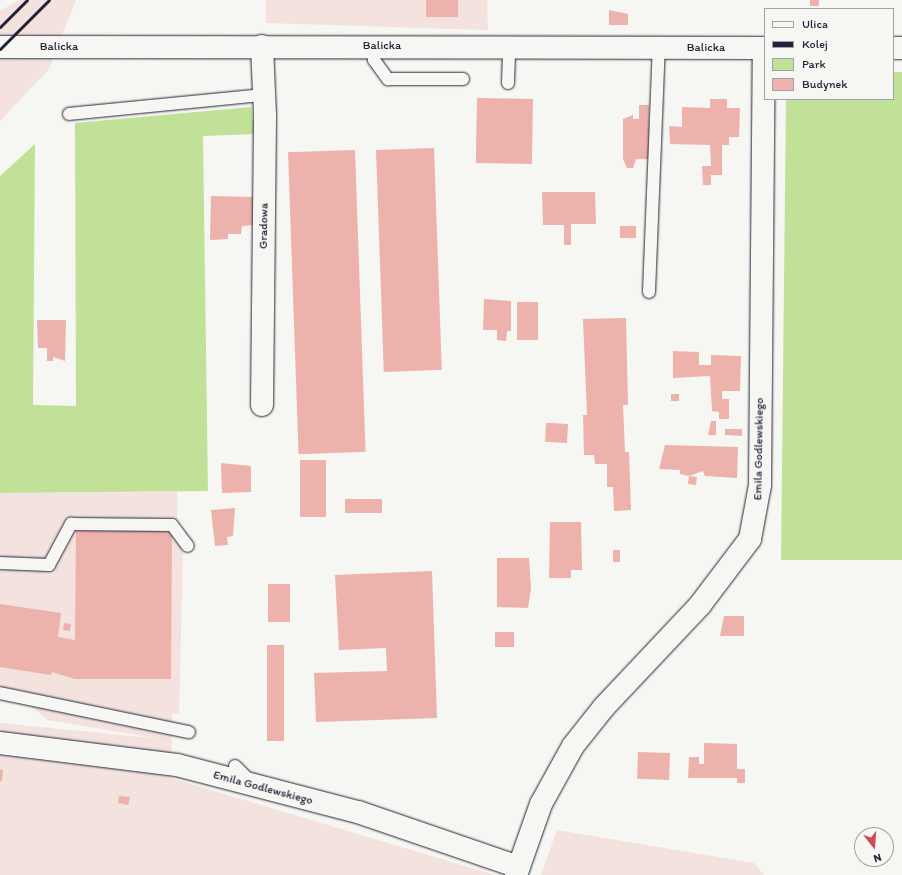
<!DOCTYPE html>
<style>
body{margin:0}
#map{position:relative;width:902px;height:875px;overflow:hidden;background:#f6f6f2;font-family:Itim,sans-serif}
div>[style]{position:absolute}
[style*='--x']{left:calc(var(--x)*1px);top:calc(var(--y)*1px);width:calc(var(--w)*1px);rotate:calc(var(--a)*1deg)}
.built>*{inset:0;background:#f3e2dd}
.green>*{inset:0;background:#c1e199}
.building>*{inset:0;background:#edb2ab;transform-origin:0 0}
.roads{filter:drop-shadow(0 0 1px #22223b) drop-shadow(0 0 1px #22223b)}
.lane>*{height:12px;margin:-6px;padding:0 6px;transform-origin:6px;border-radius:6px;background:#f6f6f2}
.street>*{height:22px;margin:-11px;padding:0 11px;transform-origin:11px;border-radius:11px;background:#f6f6f2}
.secondary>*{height:22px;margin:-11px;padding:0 11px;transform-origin:11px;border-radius:11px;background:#f6f6f2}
.rail>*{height:3px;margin:-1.5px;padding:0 1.5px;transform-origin:1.5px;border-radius:1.5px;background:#22223b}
span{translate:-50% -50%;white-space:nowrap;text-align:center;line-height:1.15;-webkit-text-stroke:3.5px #f6f6f2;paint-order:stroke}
.street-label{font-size:12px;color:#22223b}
.legend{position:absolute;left:764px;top:8px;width:130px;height:92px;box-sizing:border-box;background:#f6f6f2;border:1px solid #a1a1a9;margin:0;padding:5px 7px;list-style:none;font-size:12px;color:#22223b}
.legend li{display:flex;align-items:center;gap:8px;height:20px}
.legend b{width:20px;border:1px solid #a1a1a9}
.north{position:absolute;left:854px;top:827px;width:40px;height:40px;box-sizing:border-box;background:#f6f6f2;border:1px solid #a1a1a9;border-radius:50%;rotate:163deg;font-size:11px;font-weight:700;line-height:16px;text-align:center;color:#22223b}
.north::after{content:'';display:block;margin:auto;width:14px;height:18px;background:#d1495b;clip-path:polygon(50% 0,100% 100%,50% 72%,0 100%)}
</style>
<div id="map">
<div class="built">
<i style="clip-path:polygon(19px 0,76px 0,49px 69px,0 121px,0 11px)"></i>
<i style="clip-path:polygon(266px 0,487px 0,488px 30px,266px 23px)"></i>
<i style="clip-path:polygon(177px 492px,178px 543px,183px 548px,179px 713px,172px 714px,171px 778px,495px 875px,0 875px,0 723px,162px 739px,48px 720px,28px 704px,0 699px,0 493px)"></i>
<i style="clip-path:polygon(557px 830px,754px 863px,764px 875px,541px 875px)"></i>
</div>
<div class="green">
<i style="clip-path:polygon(893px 72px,902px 72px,902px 560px,781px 560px,786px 99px,893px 99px)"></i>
<i style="clip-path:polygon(251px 107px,255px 134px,203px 136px,208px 491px,0 493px,0 176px,35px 144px,33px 405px,76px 406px,75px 123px)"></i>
</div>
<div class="building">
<i style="left:426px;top:0;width:32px;height:17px"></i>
<i style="left:810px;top:0;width:9px;height:6px"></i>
<i style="clip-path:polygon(609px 10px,628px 14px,628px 25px,609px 25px)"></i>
<i style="left:477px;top:98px;width:56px;height:65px;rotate:1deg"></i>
<i style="clip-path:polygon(710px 99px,727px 99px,727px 108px,740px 108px,739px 137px,729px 137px,729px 145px,722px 145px,722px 175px,711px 175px,711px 185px,703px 185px,702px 166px,711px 166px,710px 145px,670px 144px,669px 126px,682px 127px,682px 107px,710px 108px)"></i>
<i style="clip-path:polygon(639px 105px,649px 105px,649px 159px,636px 159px,633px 168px,627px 168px,623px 159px,623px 119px,633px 115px,633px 119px,639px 119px)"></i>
<i style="left:434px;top:148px;width:222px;height:58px;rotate:88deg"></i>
<i style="left:355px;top:150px;width:302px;height:67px;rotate:88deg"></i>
<i style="clip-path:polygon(542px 192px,595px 192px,596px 224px,571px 224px,571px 245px,564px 245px,564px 225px,543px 225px)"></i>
<i style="clip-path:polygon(211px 196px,254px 197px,254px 225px,242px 226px,241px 234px,228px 234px,228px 239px,210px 240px)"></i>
<i style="left:636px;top:226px;width:12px;height:16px;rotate:90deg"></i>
<i style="clip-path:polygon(484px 299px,511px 301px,511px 331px,507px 331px,506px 341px,497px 340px,497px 330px,483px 330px)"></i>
<i style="left:517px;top:302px;width:21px;height:38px"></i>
<i style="clip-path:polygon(626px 318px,628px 405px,623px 405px,625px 452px,629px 452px,631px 510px,614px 511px,613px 487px,607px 487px,607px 464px,595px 464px,594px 455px,584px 455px,583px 415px,587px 415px,583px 319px)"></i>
<i style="clip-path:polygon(37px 320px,66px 320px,65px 361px,53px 357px,53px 361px,47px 361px,47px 348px,38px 348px)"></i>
<i style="clip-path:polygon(673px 351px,699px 352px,699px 365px,711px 365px,711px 355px,741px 356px,740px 391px,722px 391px,722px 399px,729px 399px,729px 419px,719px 419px,719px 412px,712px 411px,710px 376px,673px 378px)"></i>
<i style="left:671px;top:394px;width:8px;height:7px"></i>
<i style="clip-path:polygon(711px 421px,716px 421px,716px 435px,708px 435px)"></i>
<i style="left:568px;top:424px;width:19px;height:22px;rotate:93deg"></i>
<i style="clip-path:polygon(725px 429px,742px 429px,742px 436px,725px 435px)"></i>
<i style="clip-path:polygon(665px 445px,738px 447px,737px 478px,705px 476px,703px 471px,689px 476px,680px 474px,680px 470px,659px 469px)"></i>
<i style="left:300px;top:460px;width:26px;height:57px"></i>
<i style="clip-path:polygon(221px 463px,251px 466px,251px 492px,222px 493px)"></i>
<i style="left:689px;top:476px;width:8px;height:8px;rotate:7deg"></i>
<i style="left:382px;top:499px;width:14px;height:37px;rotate:90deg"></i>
<i style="clip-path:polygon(235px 508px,233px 536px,227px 537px,228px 545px,215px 546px,211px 510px)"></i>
<i style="clip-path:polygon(550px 522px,581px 522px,582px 570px,571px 570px,571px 578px,549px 578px)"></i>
<i style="clip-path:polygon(76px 530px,172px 531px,171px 679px,75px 679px,52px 672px,51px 675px,0 667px,0 604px,61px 613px,58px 637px,75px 640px)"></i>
<i style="left:613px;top:550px;width:7px;height:12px"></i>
<i style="clip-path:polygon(497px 558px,529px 558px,531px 588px,528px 608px,497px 607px)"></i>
<i style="clip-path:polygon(432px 571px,437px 718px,316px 722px,314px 673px,387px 671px,386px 648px,339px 650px,335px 575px)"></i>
<i style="left:268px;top:584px;width:22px;height:38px"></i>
<i style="clip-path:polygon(724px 616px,744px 616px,744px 636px,720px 636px)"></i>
<i style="left:64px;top:623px;width:7px;height:7px;rotate:8deg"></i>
<i style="left:495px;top:632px;width:19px;height:15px"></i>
<i style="left:267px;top:645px;width:17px;height:96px"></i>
<i style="clip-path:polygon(704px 743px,737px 744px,737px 769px,745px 769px,745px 783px,737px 783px,737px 778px,688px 778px,689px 757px,699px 757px,699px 764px,704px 764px)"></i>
<i style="left:670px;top:753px;width:27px;height:32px;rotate:92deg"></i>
<i style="clip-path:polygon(0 769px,3px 770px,2px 781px,0 781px)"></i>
<i style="clip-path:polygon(119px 796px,130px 797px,128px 805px,118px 803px)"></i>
</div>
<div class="roads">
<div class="lane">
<i style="--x:373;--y:46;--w:14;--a:86"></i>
<i style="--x:374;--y:60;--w:24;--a:54"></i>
<i style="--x:388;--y:79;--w:75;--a:0"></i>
<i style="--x:508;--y:83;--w:36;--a:-88"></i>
<i style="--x:69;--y:114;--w:195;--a:-5.6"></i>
<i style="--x:649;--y:292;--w:244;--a:-87.7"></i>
<i style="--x:0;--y:563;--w:49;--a:2.3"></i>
<i style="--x:49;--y:565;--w:47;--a:-61.8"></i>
<i style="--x:71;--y:524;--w:101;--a:0.6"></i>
<i style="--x:172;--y:525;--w:26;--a:53"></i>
<i style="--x:0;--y:693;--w:193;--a:11.7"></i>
<i style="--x:235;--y:766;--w:21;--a:45"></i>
</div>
<div class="street">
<i style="--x:262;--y:405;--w:290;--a:-89.4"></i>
<i style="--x:265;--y:115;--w:69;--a:-92.5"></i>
<i style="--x:0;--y:743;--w:178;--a:7.1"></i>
<i style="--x:177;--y:765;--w:187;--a:14.6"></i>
<i style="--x:358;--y:812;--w:170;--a:18.9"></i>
<i style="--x:516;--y:875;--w:75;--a:-70.6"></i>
<i style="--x:541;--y:804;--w:66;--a:-61.1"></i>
<i style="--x:573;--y:746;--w:50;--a:-51.5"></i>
<i style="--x:604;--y:707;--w:140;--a:-46.7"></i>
<i style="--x:700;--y:605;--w:83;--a:-52.9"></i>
<i style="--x:750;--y:539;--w:55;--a:-79.5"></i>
<i style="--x:760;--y:485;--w:437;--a:-89.5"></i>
</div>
<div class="secondary">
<i style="--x:0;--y:47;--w:765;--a:0.07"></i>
<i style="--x:893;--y:48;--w:9;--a:0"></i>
</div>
</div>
<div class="rail">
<i style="--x:0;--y:27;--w:38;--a:-45"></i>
<i style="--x:0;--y:49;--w:69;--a:-45"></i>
</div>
<div class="street-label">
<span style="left:382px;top:46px">Balicka</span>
<span style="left:59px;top:47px">Balicka</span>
<span style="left:706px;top:48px">Balicka</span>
<span style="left:264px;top:226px;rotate:-89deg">Gradowa</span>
<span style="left:759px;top:449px;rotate:-89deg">Emila Godlewskiego</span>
<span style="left:263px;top:788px;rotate:15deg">Emila Godlewskiego</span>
</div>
<ul class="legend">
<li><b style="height:5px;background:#f6f6f2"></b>Ulica</li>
<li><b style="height:5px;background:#22223b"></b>Kolej</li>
<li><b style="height:11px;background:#c1e199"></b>Park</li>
<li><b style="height:11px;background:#edb2ab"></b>Budynek</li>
</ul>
<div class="north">N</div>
</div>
